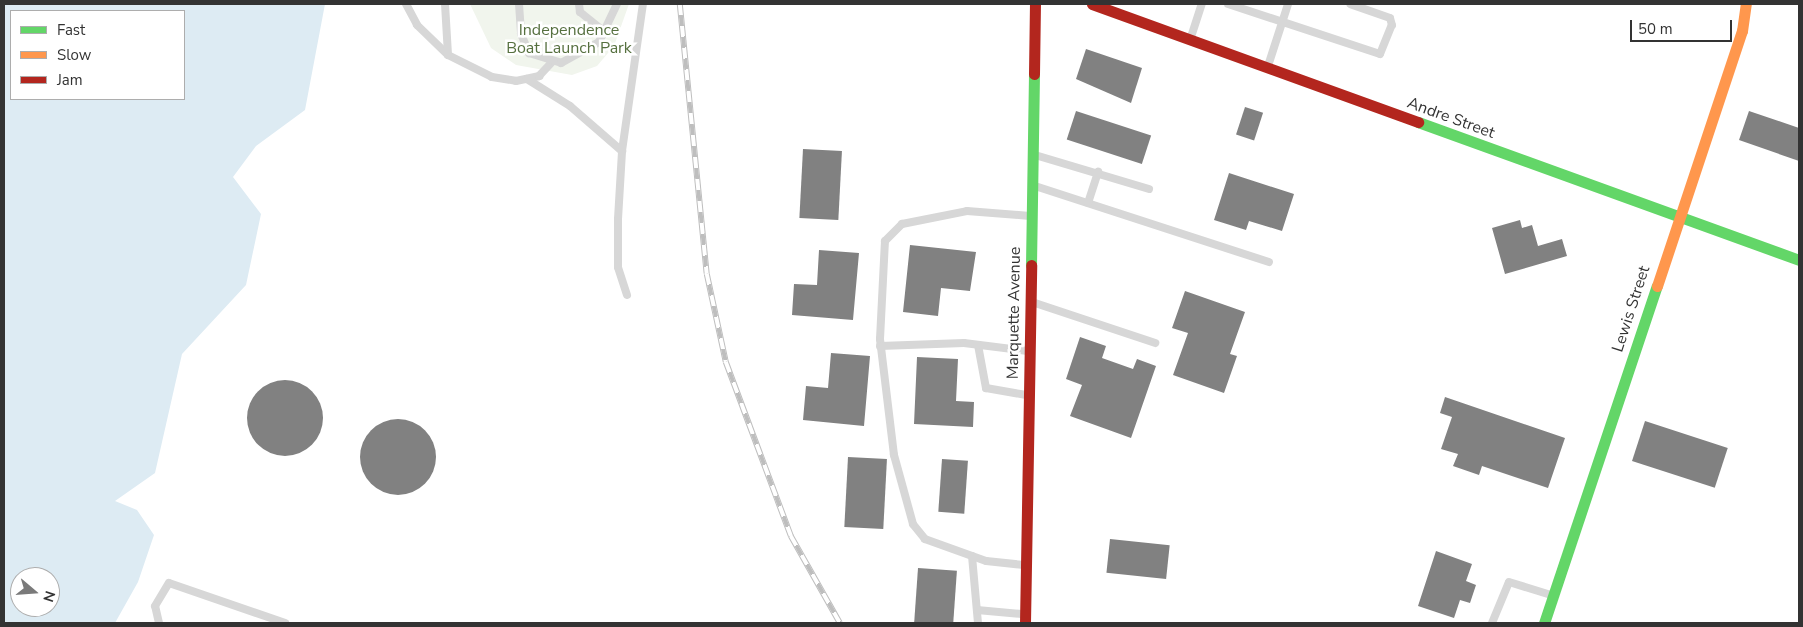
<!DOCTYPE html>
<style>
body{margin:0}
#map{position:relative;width:1803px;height:627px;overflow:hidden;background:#fff;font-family:"Nunito Sans",sans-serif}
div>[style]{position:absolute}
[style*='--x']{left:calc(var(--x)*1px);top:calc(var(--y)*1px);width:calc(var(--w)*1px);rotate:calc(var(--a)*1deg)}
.green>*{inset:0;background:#f1f5ed}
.water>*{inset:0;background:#ddebf3}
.building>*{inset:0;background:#818181;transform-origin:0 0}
.round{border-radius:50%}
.lane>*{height:8px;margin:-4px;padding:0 4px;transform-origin:4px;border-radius:4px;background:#d7d7d7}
.fast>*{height:11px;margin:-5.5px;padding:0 5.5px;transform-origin:5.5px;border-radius:5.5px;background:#63d668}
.slow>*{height:11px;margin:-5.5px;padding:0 5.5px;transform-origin:5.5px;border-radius:5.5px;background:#ff974d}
.jam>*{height:11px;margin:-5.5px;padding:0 5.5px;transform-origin:5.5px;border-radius:5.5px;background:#b3261e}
.rail>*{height:5.5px;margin-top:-2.75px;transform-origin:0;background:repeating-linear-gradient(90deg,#fff 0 11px,#bebebe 0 22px);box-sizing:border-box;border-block:1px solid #bebebe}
span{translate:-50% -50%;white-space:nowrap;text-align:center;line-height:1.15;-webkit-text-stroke:5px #fff;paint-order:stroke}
.park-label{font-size:16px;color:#56703f}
.street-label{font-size:16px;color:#333}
.frame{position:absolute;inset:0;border:5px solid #333;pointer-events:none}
.legend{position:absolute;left:10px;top:10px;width:175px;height:90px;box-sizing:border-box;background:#fff;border:1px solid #adadad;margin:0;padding:6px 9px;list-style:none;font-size:15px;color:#333}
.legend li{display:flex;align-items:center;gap:10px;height:25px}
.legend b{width:25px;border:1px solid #adadad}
.north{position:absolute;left:10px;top:567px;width:50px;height:50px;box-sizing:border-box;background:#fff;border:1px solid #adadad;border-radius:50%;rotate:108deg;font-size:14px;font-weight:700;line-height:20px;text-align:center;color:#333}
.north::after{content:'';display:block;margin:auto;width:18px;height:22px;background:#7a7a7a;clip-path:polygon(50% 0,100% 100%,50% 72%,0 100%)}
.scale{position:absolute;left:1630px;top:20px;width:102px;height:22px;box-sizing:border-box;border:2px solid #333;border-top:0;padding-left:6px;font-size:15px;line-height:18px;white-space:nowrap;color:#333;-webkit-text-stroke:4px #fff;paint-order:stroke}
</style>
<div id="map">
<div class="green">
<i style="clip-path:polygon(470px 4px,629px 4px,614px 46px,597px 66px,572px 75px,516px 65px,491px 48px)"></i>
</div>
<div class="water">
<i style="clip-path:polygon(evenodd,4px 4px,325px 4px,305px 110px,256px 146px,233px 177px,261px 214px,246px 285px,182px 354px,155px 473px,115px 501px,137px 510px,154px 535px,138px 582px,115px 623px,4px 623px,4px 4px,11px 11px,184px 11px,184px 99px,11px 99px,11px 11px,4px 4px,20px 577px,50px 577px,50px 607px,20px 607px,20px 577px)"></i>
</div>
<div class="building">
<i style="clip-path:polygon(1086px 49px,1142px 68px,1131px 103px,1076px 79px)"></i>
<i style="left:1245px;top:107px;width:19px;height:29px;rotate:18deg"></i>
<i style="left:1076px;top:111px;width:79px;height:30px;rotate:18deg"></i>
<i style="clip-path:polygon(1749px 111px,1799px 128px,1799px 161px,1739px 140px)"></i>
<i style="left:803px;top:149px;width:39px;height:69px;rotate:3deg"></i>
<i style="clip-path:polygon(1229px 173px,1294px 194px,1282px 231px,1249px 221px,1246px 230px,1214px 220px)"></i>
<i style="clip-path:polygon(1520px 220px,1522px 228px,1532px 225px,1538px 246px,1562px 239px,1567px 256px,1505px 274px,1492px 228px)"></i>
<i style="clip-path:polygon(910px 245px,976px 252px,970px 291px,941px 288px,938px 316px,903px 312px)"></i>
<i style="clip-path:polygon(819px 250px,859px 253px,853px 320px,792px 315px,794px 284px,817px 285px)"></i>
<i style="clip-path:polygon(1185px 291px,1245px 312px,1230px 354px,1237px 356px,1224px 393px,1173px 375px,1188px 333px,1172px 328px)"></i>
<i style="clip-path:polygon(1080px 337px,1106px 346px,1102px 358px,1133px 369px,1137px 359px,1156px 366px,1131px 438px,1070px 416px,1082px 385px,1066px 379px)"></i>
<i style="clip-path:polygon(831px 353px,870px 356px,864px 426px,803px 420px,806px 386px,828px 388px)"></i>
<i style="clip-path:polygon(917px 357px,958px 359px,956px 401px,974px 402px,973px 427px,914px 424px)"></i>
<i class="round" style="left:247px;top:380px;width:76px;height:76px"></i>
<i style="clip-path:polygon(1445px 397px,1565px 438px,1548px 488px,1482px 466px,1479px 475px,1453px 466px,1458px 454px,1441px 449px,1452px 417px,1440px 413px)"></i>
<i class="round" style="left:360px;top:419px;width:76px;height:76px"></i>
<i style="left:1645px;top:421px;width:87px;height:42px;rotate:18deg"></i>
<i style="left:848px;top:457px;width:39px;height:70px;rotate:3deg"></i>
<i style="left:942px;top:459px;width:26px;height:53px;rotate:4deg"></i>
<i style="left:1110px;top:539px;width:60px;height:34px;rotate:6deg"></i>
<i style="clip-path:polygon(1436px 551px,1472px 564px,1466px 581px,1476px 585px,1470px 603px,1460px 600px,1454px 618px,1418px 606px)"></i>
<i style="left:918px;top:568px;width:39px;height:55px;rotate:4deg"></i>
</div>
<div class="lane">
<i style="--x:406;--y:4;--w:24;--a:62"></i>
<i style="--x:417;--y:25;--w:43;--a:44.1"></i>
<i style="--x:448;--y:55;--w:49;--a:26.6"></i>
<i style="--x:492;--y:77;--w:24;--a:9"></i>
<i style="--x:516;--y:81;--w:24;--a:-12"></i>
<i style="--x:539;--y:76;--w:19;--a:-47"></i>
<i style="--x:445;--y:4;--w:51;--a:86.6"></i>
<i style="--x:519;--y:4;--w:30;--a:86"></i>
<i style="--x:521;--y:34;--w:21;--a:67"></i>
<i style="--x:529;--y:53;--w:34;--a:17"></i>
<i style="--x:561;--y:63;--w:43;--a:-28.9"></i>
<i style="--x:599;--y:42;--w:42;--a:-64.7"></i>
<i style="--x:579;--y:4;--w:8;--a:83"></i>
<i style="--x:580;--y:12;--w:32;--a:39"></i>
<i style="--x:1228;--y:4;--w:160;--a:18.2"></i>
<i style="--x:1380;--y:54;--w:31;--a:-68"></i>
<i style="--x:1392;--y:25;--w:7;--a:-106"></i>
<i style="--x:1390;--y:18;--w:42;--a:-160.7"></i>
<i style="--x:1191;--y:37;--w:35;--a:-72"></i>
<i style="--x:1268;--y:66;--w:65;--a:-72.1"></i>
<i style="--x:527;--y:79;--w:51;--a:32.1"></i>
<i style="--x:570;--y:106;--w:69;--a:40.9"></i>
<i style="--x:1035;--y:155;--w:119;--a:16.6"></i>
<i style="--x:1035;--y:186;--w:246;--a:18"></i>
<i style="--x:1088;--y:203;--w:33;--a:-72"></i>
<i style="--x:627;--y:295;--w:29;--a:-108"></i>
<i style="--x:618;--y:267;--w:48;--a:-90"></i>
<i style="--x:618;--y:219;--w:68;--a:-86.6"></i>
<i style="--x:622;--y:151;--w:148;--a:-81.9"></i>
<i style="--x:1032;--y:302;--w:130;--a:18.4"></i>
<i style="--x:978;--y:345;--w:44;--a:79.5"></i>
<i style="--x:986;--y:388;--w:41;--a:9.9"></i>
<i style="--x:880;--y:346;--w:84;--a:-2"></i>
<i style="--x:964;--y:343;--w:64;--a:7.2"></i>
<i style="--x:972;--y:556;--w:67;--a:84.9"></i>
<i style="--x:1024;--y:565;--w:38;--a:-174"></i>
<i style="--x:986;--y:561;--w:65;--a:-160.2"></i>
<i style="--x:925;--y:539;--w:19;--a:-129"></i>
<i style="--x:913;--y:524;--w:72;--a:-105.4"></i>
<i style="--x:894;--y:455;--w:117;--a:-96.9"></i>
<i style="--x:880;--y:339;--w:98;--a:-87.1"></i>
<i style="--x:885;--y:241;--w:24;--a:-45"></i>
<i style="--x:902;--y:224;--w:66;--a:-11.3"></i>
<i style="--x:967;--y:211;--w:63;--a:4.5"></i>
<i style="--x:977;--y:610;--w:45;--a:5.1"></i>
<i style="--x:159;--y:623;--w:17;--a:-103"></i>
<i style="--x:155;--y:606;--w:27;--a:-59"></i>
<i style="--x:169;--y:583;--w:123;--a:19"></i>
<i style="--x:1492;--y:623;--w:44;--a:-67.5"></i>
<i style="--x:1509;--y:582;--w:44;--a:17.2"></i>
</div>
<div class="fast">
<i style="--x:1418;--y:122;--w:405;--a:19.9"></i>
<i style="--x:1031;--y:265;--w:191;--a:-89.1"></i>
<i style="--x:1544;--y:623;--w:355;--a:-71.5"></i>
</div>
<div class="slow">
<i style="--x:1657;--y:286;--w:269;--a:-71.6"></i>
<i style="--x:1742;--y:31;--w:27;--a:-82"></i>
</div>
<div class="jam">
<i style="--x:1092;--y:4;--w:347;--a:19.9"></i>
<i style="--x:1034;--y:74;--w:70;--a:-89.2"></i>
<i style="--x:1025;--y:623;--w:358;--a:-89"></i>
</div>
<div class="rail">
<i style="--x:680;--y:4;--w:271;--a:84.3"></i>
<i style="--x:707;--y:274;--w:90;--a:77.8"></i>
<i style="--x:726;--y:362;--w:186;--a:69.5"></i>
<i style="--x:791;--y:536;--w:100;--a:60.6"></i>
</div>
<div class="park-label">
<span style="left:569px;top:39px">Independence<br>Boat Launch Park</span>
</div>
<div class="street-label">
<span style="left:1451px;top:118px;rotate:20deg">Andre Street</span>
<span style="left:1631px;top:309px;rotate:-72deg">Lewis Street</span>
<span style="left:1014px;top:313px;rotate:-89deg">Marquette Avenue</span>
</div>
<div class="frame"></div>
<ul class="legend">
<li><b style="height:6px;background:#63d668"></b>Fast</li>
<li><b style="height:6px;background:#ff974d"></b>Slow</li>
<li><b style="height:6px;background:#b3261e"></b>Jam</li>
</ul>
<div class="north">N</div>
<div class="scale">50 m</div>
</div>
